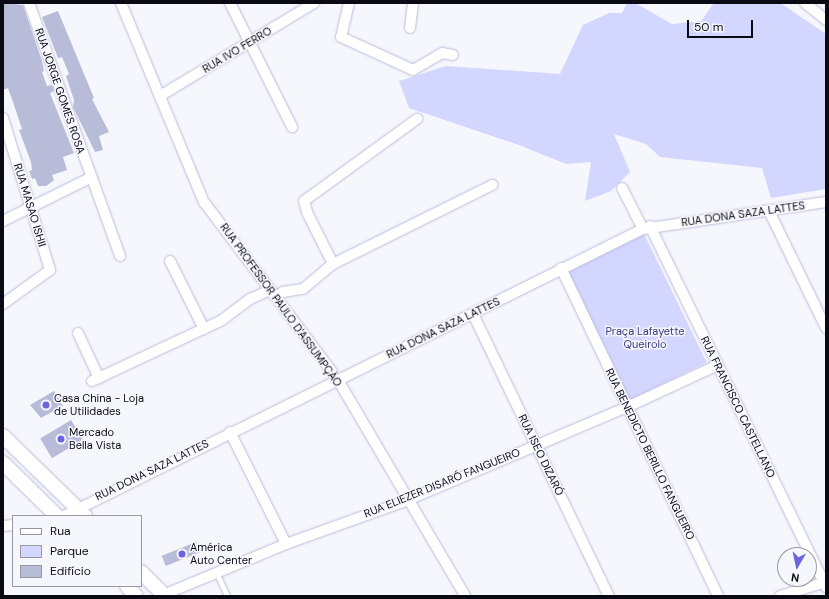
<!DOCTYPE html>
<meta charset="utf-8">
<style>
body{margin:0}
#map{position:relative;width:829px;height:599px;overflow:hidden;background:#f6f7fd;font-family:"DM Sans",sans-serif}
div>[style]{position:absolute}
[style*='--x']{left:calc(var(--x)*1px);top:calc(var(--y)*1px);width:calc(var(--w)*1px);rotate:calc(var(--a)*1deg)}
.green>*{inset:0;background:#d3d6ff;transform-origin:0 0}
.building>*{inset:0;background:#b9bcd9;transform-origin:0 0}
.roads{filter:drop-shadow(0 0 1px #b9bcd9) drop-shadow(0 0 1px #b9bcd9)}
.lane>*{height:5px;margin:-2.5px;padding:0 2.5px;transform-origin:2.5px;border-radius:2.5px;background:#fff}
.street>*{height:10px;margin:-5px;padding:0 5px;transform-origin:5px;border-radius:5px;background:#fff}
.secondary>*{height:14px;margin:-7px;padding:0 7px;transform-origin:7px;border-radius:7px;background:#fff}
.dots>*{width:11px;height:11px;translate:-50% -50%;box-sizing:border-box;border:2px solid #f6f7fd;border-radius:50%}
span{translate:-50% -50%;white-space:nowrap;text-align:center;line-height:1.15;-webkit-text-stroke:3px #f6f7fd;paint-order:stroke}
.street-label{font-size:11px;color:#0a0a14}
.park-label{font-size:11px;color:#3b3880}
.poi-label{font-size:11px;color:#0a0a14}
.left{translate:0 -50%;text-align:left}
.frame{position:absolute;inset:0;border:4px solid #0a0a14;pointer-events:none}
.legend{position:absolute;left:12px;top:515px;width:130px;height:72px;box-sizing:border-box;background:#f6f7fd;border:1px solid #9898a0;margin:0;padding:5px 7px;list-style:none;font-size:12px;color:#0a0a14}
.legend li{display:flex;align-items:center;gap:8px;height:20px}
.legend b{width:20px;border:1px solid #9898a0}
.north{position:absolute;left:777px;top:547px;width:40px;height:40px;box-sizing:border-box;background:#f6f7fd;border:1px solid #9898a0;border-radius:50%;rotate:189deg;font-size:11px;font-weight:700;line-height:16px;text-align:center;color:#0a0a14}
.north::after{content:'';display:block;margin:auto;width:14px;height:18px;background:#6b65df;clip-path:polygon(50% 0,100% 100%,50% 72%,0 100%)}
.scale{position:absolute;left:687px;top:20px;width:66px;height:18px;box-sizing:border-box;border:2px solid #0a0a14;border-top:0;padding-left:5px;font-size:12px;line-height:14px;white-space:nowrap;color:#0a0a14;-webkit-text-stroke:3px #f6f7fd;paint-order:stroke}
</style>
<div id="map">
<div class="green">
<i style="clip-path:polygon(627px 3px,635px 3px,672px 24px,701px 21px,714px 3px,774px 3px,782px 4px,826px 34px,826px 189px,771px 198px,762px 168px,660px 157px,646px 144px,614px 134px,630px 172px,611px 191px,585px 201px,591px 162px,566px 164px,519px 145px,409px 108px,399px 81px,446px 66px,560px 74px,583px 25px,609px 13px,622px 13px)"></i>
<i style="left:644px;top:234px;width:143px;height:87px;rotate:64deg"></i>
</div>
<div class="building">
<i style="clip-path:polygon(3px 3px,23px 5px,42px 61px,44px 71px,42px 72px,47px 86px,52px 85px,54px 91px,50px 93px,74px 153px,63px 157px,67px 170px,52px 175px,54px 180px,46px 186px,38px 186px,35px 178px,32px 179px,29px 171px,32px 170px,31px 162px,19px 130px,22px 129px,14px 105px,8px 88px,3px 90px)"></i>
<i style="clip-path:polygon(58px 11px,94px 98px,92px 99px,109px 132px,99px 136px,103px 150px,95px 152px,73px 107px,74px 100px,66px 76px,69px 74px,62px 57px,58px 58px,42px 17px)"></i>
<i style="clip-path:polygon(54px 391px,63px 406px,41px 418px,30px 405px)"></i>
<i style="left:71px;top:420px;width:23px;height:36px;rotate:59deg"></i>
<i style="left:196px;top:542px;width:11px;height:37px;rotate:68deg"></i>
</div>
<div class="roads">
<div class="lane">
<i style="--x:216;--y:572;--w:26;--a:65"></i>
</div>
<div class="street">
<i style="--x:29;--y:3;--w:269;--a:70.2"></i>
<i style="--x:121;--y:3;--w:216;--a:67.4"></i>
<i style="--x:204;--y:202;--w:223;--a:53"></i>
<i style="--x:338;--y:380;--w:251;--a:59.5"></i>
<i style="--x:230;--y:3;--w:139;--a:63.4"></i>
<i style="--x:349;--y:3;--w:35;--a:103"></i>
<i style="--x:341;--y:37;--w:79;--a:24.6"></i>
<i style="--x:413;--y:70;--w:34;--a:-30"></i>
<i style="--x:442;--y:53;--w:11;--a:10"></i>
<i style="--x:805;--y:3;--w:27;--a:39"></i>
<i style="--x:410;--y:28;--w:25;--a:-83"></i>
<i style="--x:160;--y:96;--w:180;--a:-31.1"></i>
<i style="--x:3;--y:118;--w:159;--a:72.8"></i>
<i style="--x:50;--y:270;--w:58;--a:144.1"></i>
<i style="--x:622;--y:188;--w:46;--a:62.9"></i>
<i style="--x:769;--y:211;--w:130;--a:64"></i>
<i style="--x:3;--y:221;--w:97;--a:-26.3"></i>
<i style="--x:650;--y:226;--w:402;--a:64"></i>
<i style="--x:170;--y:261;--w:76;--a:63.4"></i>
<i style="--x:333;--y:264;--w:58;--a:-116.6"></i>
<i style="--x:307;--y:212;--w:11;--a:-105"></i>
<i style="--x:304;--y:201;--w:140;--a:-36"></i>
<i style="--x:561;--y:268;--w:364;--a:64.4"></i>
<i style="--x:276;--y:297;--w:9;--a:-36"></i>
<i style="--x:283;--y:292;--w:20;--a:-9"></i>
<i style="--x:303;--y:289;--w:39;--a:-40"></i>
<i style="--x:333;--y:264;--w:178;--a:-26.4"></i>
<i style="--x:473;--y:314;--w:313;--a:64.3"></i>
<i style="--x:78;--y:333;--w:50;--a:65"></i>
<i style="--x:92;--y:381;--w:144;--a:-25.1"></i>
<i style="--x:222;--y:320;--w:35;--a:-37"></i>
<i style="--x:250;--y:299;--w:22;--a:-24"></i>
<i style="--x:230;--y:432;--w:125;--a:63.4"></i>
<i style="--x:64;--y:516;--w:646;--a:-26.37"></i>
<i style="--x:643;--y:229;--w:185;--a:-8.4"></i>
<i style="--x:3;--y:526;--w:10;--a:-6"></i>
<i style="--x:163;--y:595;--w:133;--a:-22.5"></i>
<i style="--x:286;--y:544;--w:130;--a:-19.8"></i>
<i style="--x:408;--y:500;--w:238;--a:-23"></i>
<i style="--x:627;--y:407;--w:100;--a:-24.8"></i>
<i style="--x:780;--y:596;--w:48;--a:-16.9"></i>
</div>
<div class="secondary">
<i style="--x:3;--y:436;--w:115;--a:44.3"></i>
<i style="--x:3;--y:463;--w:76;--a:44.5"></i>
<i style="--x:141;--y:572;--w:34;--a:45"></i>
<i style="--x:127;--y:586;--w:13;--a:48"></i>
</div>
</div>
<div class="dots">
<i style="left:46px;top:405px;background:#6b65df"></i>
<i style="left:61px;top:439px;background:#6b65df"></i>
<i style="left:182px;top:554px;background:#6b65df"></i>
</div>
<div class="street-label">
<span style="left:237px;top:50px;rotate:-31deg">RUA IVO FERRO</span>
<span style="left:60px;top:91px;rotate:71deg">RUA JORGE GOMES ROSA</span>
<span style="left:30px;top:205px;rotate:73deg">RUA MASAO ISHII</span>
<span style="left:743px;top:214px;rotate:-8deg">RUA DONA SAZA LATTES</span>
<span style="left:281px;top:305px;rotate:54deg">RUA PROFESSOR PAULO D'ASSUMPÇÃO</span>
<span style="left:443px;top:328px;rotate:-26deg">RUA DONA SAZA LATTES</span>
<span style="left:738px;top:407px;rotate:64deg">RUA FRANCISCO CASTELLANO</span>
<span style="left:650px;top:454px;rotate:64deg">RUA BENEDICTO BERILLO FANGUEIRO</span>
<span style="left:541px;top:455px;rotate:64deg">RUA ISEO DIZARÓ</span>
<span style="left:152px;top:470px;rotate:-26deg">RUA DONA SAZA LATTES</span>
<span style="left:442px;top:483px;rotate:-22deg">RUA ELIEZER DISARÓ FANGUEIRO</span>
</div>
<div class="park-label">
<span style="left:645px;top:338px">Praça Lafayette<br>Queirolo</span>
</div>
<div class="poi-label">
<span class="left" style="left:54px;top:405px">Casa China - Loja<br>de Utilidades</span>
<span class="left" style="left:69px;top:439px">Mercado<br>Bella Vista</span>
<span class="left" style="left:190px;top:554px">América<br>Auto Center</span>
</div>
<div class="frame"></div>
<ul class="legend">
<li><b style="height:5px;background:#fff"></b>Rua</li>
<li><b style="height:11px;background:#d3d6ff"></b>Parque</li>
<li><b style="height:11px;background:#b9bcd9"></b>Edifício</li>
</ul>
<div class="north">N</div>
<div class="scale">50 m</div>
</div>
